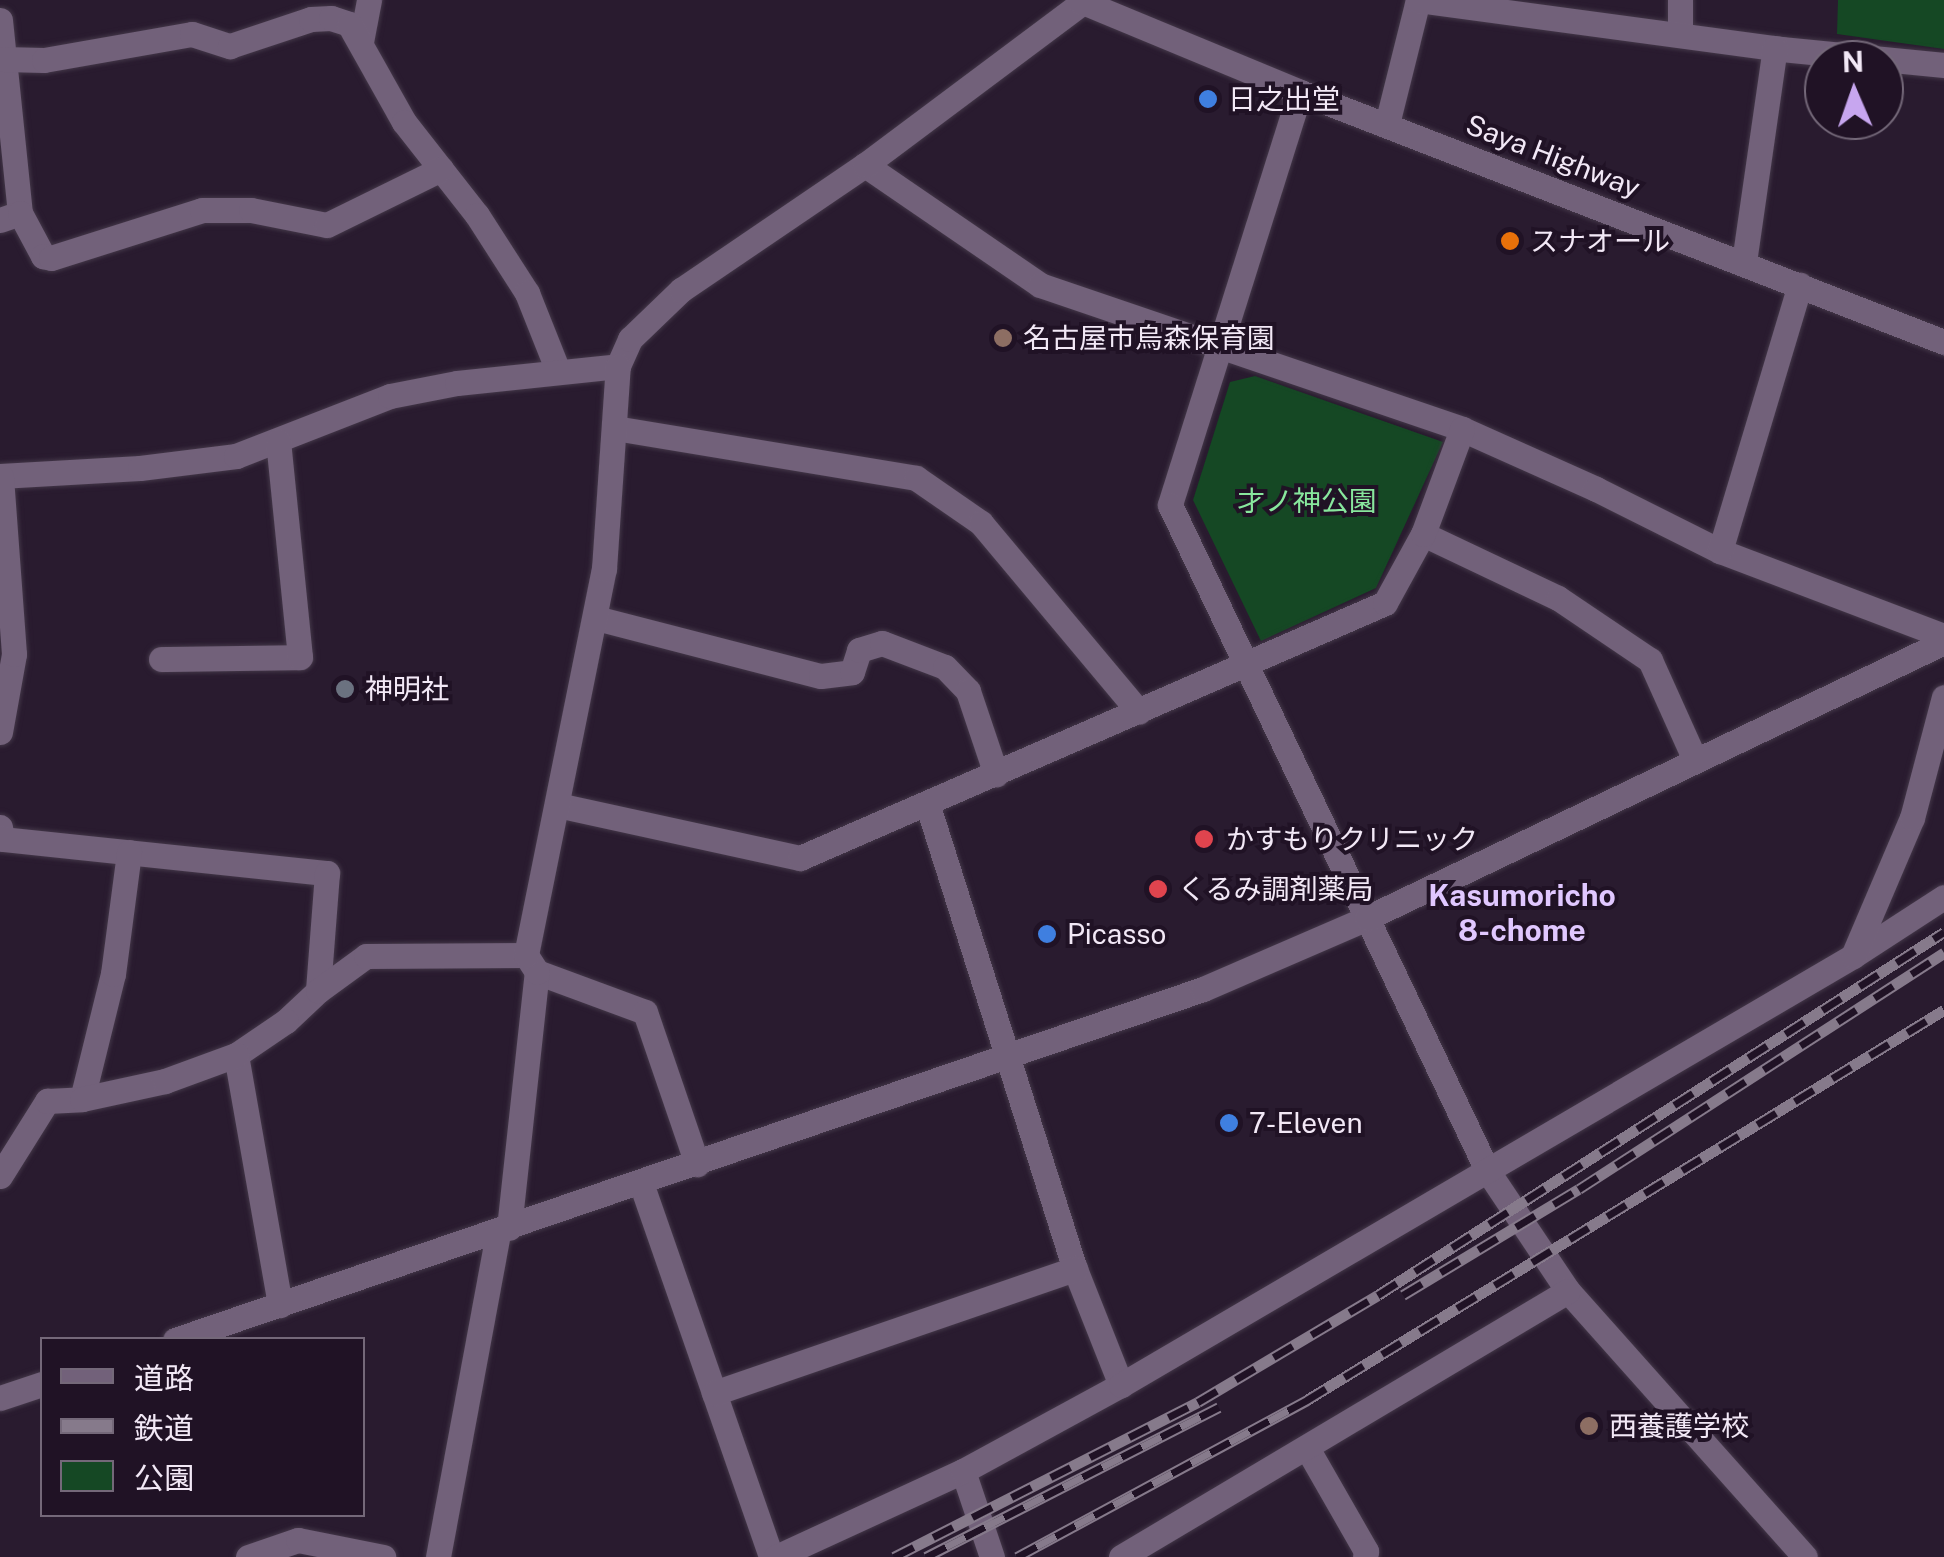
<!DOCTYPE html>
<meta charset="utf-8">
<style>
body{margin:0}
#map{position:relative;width:1944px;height:1557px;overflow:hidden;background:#291b2f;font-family:"Public Sans","Noto Sans JP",sans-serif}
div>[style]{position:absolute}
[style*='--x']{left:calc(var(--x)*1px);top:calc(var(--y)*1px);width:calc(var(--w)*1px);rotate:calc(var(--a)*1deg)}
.green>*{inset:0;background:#154824}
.roads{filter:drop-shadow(0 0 2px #433748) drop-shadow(0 0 2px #433748)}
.minor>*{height:25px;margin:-12.5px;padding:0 12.5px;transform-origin:12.5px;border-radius:12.5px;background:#72617a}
.tertiary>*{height:25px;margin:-12.5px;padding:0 12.5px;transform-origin:12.5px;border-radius:12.5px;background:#72617a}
.rail>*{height:11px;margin-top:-5.5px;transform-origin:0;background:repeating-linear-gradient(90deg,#201225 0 22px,#867a8b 0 44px);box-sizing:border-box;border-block:2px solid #867a8b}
.dots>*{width:28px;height:28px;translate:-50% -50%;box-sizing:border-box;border:5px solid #201225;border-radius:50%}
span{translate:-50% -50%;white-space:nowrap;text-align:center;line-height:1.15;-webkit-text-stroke:8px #201225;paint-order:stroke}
.poi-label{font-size:28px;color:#f2e8f6}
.left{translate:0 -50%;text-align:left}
.street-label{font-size:28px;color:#f2e8f6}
.park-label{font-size:28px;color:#88e79d}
.neighbourhood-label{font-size:30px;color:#e0c7ff;font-weight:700}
.legend{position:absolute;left:40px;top:1337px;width:325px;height:180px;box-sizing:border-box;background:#201225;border:2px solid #746879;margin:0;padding:12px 18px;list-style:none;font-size:30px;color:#f2e8f6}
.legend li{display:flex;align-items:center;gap:20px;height:50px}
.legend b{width:50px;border:2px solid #746879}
.north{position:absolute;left:1804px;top:40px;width:100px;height:100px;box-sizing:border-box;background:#201225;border:2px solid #746879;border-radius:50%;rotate:358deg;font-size:28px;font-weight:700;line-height:40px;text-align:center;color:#f2e8f6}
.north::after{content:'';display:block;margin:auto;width:35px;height:45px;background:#c7a6ef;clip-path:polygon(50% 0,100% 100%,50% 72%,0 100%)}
</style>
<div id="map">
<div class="green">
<i style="clip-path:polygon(1838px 0,1944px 0,1944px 49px,1837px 34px)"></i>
<i style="clip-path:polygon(1255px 376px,1443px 442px,1376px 588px,1261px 641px,1193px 500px,1230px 382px)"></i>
</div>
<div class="roads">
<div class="minor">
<i style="--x:1680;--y:0;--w:35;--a:90"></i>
<i style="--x:0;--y:20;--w:194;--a:84.1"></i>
<i style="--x:361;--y:42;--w:43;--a:-79.2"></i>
<i style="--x:3;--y:59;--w:41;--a:1.4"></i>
<i style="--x:44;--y:60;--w:150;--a:-10"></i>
<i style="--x:192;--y:34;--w:40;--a:18"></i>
<i style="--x:230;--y:46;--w:85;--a:-18.4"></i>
<i style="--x:311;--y:19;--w:20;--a:-3"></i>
<i style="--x:331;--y:18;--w:19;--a:18"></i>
<i style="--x:349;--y:24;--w:112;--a:60.7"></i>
<i style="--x:404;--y:122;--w:118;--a:51.9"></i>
<i style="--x:477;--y:215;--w:93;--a:57.3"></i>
<i style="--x:527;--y:293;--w:84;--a:68.3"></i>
<i style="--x:1300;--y:92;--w:433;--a:107.5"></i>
<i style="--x:1170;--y:505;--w:737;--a:64.51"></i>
<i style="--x:1487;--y:1170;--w:146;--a:56.2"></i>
<i style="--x:1568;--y:1291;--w:356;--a:48.3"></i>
<i style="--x:1387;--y:124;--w:128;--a:-76"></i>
<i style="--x:1418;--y:0;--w:366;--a:7.7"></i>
<i style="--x:1781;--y:49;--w:164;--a:5.6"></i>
<i style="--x:865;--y:165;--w:212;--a:34.4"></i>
<i style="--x:1040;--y:285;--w:446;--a:18.8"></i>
<i style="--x:1462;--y:429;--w:147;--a:24.1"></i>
<i style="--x:1596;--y:489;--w:139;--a:26.6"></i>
<i style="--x:1720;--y:551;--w:240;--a:20.8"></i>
<i style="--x:0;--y:220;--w:21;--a:-19"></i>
<i style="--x:20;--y:213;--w:49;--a:61.9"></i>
<i style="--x:43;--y:256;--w:8;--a:14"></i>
<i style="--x:51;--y:258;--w:158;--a:-17.6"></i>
<i style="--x:202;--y:210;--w:49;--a:0"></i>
<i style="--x:251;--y:210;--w:77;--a:11.2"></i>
<i style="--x:327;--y:225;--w:127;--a:-26.2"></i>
<i style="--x:1744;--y:262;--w:216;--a:-81.8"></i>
<i style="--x:615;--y:428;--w:305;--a:9.4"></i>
<i style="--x:916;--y:478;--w:79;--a:34.7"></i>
<i style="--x:981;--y:523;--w:246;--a:50.1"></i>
<i style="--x:0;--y:476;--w:140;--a:-3.3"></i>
<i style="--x:140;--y:468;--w:97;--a:-7.1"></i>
<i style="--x:236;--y:456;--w:165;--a:-21.3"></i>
<i style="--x:390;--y:396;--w:68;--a:-11"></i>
<i style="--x:457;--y:383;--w:162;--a:-6"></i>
<i style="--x:618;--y:366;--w:30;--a:-66"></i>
<i style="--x:630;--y:339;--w:71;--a:-43.9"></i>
<i style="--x:681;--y:290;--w:222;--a:-34.2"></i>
<i style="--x:865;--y:165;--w:272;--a:-36.8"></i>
<i style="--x:1423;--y:534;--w:149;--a:25.4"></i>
<i style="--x:1558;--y:598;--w:111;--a:34"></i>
<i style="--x:1650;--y:660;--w:107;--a:65.8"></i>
<i style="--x:1720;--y:551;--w:278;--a:-73.3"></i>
<i style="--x:596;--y:618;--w:232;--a:14.5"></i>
<i style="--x:821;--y:676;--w:31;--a:-7"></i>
<i style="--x:852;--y:672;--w:23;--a:-72"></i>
<i style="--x:859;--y:650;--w:24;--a:-17"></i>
<i style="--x:882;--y:643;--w:67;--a:20.9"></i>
<i style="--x:945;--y:667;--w:33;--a:46"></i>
<i style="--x:968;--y:691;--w:88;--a:71.4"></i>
<i style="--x:161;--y:659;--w:139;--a:-0.8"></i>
<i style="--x:300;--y:657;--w:217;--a:-95.8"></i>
<i style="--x:0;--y:732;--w:79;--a:-79.8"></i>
<i style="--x:14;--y:654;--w:178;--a:-94.2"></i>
<i style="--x:927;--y:803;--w:489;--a:72.4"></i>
<i style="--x:1075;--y:1269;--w:125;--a:68.4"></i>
<i style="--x:557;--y:805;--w:249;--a:12.3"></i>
<i style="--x:800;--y:858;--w:638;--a:-23.55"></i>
<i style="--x:1385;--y:603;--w:79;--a:-61.2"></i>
<i style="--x:1423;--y:534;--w:112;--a:-69.6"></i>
<i style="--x:0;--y:827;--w:12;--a:81"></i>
<i style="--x:2;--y:839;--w:327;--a:6"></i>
<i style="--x:327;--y:873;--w:118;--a:94.4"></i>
<i style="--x:318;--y:991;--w:44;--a:136.8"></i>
<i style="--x:286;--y:1021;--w:60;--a:145.8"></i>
<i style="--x:236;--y:1055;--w:254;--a:80"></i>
<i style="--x:1853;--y:956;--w:108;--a:-33"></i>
<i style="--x:537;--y:972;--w:115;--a:20.3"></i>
<i style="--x:645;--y:1012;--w:161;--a:71.1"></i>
<i style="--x:318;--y:991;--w:59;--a:-36.1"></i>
<i style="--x:366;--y:956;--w:160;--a:-0.4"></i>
<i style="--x:82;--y:1099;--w:129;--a:-76.1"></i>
<i style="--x:113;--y:974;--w:123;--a:-82.5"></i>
<i style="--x:0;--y:1176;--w:89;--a:-57.9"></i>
<i style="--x:47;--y:1101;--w:35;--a:-3"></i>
<i style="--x:82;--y:1099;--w:85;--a:-12.2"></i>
<i style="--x:165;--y:1081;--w:76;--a:-20.1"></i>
<i style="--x:641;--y:1183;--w:396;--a:70.8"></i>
<i style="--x:509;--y:1228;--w:258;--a:-83.8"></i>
<i style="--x:537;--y:972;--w:20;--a:-123"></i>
<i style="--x:526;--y:955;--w:394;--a:-78.6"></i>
<i style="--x:604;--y:569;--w:203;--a:-86.1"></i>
<i style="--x:714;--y:1393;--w:382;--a:-19"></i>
<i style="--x:1307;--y:1448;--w:119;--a:60.2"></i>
<i style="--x:1366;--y:1551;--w:6;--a:99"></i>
<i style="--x:963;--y:1471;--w:91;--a:71.4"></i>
<i style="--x:248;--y:1557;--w:53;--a:-18.8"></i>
<i style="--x:298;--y:1540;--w:87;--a:11.3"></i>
<i style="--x:438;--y:1557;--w:330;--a:-79.5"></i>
<i style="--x:776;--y:1557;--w:206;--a:-24.7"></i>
<i style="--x:963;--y:1471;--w:180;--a:-28.6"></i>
<i style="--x:1121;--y:1385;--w:848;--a:-30.37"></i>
<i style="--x:1853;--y:956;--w:150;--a:-66.9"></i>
<i style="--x:1912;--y:818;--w:125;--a:-75.2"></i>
<i style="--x:1121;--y:1557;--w:520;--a:-30.76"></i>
</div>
<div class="tertiary">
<i style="--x:1078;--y:0;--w:240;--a:22.5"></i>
<i style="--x:1300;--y:92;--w:691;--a:21.22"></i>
<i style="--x:175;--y:1340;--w:1086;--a:-18.85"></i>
<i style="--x:1203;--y:989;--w:179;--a:-23.4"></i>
<i style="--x:1367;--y:918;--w:640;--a:-25.56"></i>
<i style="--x:0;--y:1398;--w:44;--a:-18.4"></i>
</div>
</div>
<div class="rail">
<i style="--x:1403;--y:1295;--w:205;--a:-31.1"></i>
<i style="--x:1579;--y:1189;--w:435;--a:-32.9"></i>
<i style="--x:894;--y:1557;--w:341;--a:-27"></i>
<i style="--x:1198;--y:1402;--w:209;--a:-30.7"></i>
<i style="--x:1378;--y:1295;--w:672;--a:-32.67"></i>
<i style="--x:926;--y:1557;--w:329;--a:-27.1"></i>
<i style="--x:1017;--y:1557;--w:330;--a:-28.4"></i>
<i style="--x:1307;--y:1400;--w:747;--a:-31.48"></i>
</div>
<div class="dots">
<i style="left:1208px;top:99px;background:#3f7fe0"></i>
<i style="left:1510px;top:241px;background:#e8710a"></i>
<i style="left:1003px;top:338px;background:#8d6e63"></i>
<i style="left:345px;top:689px;background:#6b7280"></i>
<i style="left:1204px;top:839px;background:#e0444e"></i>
<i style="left:1158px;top:889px;background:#e0444e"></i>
<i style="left:1047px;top:934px;background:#3f7fe0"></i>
<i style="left:1229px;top:1123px;background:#3f7fe0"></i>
<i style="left:1589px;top:1426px;background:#8d6e63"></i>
</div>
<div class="poi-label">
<span class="left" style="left:1228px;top:99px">日之出堂</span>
<span class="left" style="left:1530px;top:241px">スナオール</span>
<span class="left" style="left:1023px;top:338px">名古屋市烏森保育園</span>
<span class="left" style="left:365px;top:689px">神明社</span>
<span class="left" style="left:1226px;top:839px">かすもりクリニック</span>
<span class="left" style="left:1178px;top:889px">くるみ調剤薬局</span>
<span class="left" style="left:1067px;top:934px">Picasso</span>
<span class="left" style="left:1249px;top:1123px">7-Eleven</span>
<span class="left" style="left:1609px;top:1426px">西養護学校</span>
</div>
<div class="street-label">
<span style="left:1553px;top:156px;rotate:21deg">Saya Highway</span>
</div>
<div class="park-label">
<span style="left:1307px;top:501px">才ノ神公園</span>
</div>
<div class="neighbourhood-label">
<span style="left:1522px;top:912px">Kasumoricho<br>8-chome</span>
</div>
<ul class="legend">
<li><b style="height:12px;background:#72617a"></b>道路</li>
<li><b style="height:12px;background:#867a8b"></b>鉄道</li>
<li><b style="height:28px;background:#154824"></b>公園</li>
</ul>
<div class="north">N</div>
</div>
